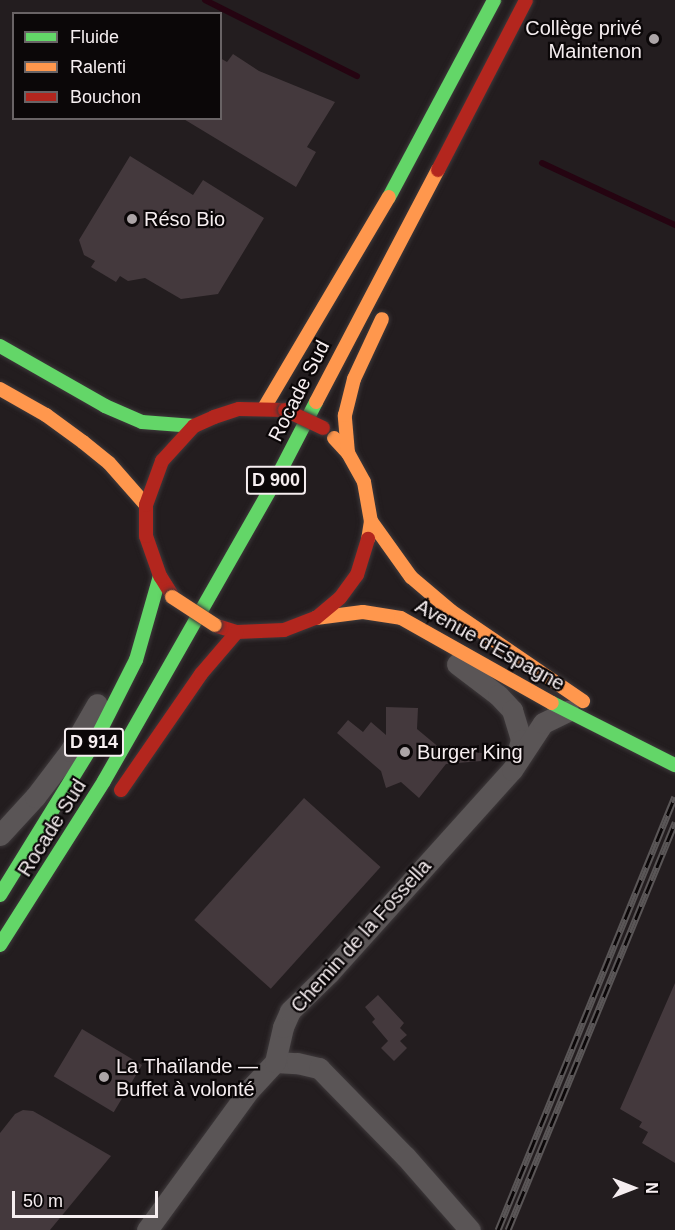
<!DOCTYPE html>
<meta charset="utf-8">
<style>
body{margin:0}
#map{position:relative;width:675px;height:1230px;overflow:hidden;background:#231d1f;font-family:Helvetica,sans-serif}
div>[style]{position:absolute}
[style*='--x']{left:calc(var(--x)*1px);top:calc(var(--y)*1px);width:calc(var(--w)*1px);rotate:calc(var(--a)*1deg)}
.stream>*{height:6px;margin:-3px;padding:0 3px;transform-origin:3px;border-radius:3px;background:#250411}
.building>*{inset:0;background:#44393d;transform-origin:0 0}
.roads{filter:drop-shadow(0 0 2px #3e393b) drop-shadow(0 0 2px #3e393b)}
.street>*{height:21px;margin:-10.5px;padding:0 10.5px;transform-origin:10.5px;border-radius:10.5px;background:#5a5556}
.fast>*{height:14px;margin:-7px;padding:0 7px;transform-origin:7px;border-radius:7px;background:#63d668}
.slow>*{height:14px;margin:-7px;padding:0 7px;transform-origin:7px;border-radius:7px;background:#ff974d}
.jam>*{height:14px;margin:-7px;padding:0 7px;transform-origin:7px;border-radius:7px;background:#b3261e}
.rail>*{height:7px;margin-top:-3.5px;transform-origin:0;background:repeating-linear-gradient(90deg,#0b0708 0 14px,#5a5657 0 28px);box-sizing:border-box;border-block:2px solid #5a5657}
.bridges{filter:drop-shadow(0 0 2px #3e393b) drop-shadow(0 0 2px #3e393b)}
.slow-bridge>*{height:14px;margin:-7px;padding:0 7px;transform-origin:7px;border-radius:7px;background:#ff974d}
.jam-bridge>*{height:14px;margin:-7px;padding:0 7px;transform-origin:7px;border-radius:7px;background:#b3261e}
.dots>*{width:16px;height:16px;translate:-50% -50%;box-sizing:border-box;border:3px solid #0b0708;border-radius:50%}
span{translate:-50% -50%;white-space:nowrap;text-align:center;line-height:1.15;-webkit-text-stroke:4.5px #0b0708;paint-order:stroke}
.shield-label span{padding:2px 4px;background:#0b0708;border:2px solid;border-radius:4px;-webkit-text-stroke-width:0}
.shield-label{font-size:18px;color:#f6eef0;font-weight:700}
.poi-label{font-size:20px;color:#f6eef0}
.right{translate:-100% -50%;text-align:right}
.left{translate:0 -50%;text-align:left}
.street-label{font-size:20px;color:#f6eef0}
.legend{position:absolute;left:12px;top:12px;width:210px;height:108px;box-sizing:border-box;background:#0b0708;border:2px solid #696365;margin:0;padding:8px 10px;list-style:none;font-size:18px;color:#f6eef0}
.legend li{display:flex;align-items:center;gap:12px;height:30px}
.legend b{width:30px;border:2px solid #696365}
.north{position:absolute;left:603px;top:1158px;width:60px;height:60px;-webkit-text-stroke:4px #0b0708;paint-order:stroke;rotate:90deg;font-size:16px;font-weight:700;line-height:24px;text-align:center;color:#f6eef0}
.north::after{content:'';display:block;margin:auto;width:21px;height:27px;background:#f6eef0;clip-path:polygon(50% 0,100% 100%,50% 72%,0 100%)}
.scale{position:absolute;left:12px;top:1191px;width:146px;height:27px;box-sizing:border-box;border:3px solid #f6eef0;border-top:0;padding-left:8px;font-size:18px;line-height:21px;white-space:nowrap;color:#f6eef0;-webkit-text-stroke:4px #0b0708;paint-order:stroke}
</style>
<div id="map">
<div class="stream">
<i style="--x:205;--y:0;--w:170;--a:26.6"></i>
<i style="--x:542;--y:163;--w:147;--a:25"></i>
</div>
<div class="building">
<i style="clip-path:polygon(233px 54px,259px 71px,335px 102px,307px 147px,316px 152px,296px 187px,182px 118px,220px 118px,220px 58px,227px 62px)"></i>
<i style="clip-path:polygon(130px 156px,193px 195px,203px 180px,264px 218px,218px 294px,181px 299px,145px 278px,128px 281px,120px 276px,116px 282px,91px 267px,95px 261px,84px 255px,79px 240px)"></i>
<i style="clip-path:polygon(386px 707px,418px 708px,417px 729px,441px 749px,482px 753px,481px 761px,446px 764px,419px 798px,401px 782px,386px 788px,381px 771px,337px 733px,348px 720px,363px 732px,371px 722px,386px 735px)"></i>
<i style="left:304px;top:798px;width:103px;height:164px;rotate:42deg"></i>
<i style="clip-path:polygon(675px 983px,675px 1163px,642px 1143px,648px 1132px,639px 1127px,642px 1122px,620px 1109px)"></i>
<i style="clip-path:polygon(378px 995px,404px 1023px,400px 1028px,407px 1035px,400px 1041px,407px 1048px,394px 1061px,381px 1048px,388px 1041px,372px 1022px,375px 1019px,365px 1007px)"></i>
<i style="left:82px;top:1029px;width:70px;height:55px;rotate:31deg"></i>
<i style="clip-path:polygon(23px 1110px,33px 1111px,111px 1156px,50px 1230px,0 1230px,0 1133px,15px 1114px)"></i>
</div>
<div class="roads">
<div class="street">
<i style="--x:457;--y:664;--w:51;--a:37.1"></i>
<i style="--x:498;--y:695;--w:21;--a:47"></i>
<i style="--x:512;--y:710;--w:31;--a:73"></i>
<i style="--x:521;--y:740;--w:19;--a:106"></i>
<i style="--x:0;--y:835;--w:52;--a:-47.4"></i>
<i style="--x:35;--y:797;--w:58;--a:-52.7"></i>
<i style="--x:70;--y:751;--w:54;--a:-60.1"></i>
<i style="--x:275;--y:1062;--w:22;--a:3"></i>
<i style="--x:297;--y:1063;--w:23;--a:13"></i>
<i style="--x:319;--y:1068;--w:124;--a:45.7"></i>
<i style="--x:406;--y:1157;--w:97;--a:48.8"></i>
<i style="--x:147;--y:1230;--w:175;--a:-53.9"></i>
<i style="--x:250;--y:1089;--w:37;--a:-47"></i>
<i style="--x:275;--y:1062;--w:36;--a:-77"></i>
<i style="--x:283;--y:1027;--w:17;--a:-66"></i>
<i style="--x:290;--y:1011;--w:54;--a:-44.3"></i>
<i style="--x:329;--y:973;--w:273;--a:-48"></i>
<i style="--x:512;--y:770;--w:56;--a:-56.6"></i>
<i style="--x:543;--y:723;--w:28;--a:-26"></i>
</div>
<div class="fast">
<i style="--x:389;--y:197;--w:223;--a:-61.9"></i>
<i style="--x:0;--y:346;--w:121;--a:29.7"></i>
<i style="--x:105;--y:406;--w:40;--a:23.4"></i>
<i style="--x:142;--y:422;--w:52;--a:4.4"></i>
<i style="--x:552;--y:703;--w:138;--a:26.8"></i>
<i style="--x:0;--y:895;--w:181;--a:-58.3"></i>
<i style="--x:95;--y:741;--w:91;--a:-63.2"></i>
<i style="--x:136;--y:660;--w:87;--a:-74.1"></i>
<i style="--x:0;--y:945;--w:194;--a:-57.6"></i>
<i style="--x:104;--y:781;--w:339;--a:-60.3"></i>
<i style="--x:272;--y:487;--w:96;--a:-62.6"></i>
</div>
<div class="slow">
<i style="--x:0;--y:389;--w:53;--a:29.5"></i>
<i style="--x:46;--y:415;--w:46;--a:36.1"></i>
<i style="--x:83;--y:442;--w:33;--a:39"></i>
<i style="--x:109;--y:463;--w:56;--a:48.6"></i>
<i style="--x:316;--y:402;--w:262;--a:-62.3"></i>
<i style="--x:264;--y:408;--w:245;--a:-59.4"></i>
<i style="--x:334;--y:438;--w:21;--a:47"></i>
<i style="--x:348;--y:453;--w:33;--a:61"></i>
<i style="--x:364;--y:482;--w:40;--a:80"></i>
<i style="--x:371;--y:521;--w:18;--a:99"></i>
<i style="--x:348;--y:453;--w:38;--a:-95"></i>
<i style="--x:345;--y:415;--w:37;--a:-76"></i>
<i style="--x:354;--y:379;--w:66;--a:-65"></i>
<i style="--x:371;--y:521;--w:69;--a:54.5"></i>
<i style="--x:411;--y:577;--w:52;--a:40.4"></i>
<i style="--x:451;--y:611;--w:160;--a:34.3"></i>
<i style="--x:316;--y:618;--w:47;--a:-7.3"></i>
<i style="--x:363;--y:612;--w:38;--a:9"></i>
<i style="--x:401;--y:618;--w:173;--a:29.4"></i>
</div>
<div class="jam">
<i style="--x:438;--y:170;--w:191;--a:-62.6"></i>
<i style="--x:172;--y:595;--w:22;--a:-122"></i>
<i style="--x:160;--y:576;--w:42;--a:-109.3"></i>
<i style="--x:146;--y:536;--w:31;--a:-90"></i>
<i style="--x:146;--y:505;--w:47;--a:-70"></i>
<i style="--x:162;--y:461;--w:47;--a:-47.6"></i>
<i style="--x:194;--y:426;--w:22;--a:-24"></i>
<i style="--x:214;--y:417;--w:26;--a:-18"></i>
<i style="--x:239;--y:409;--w:46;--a:1.2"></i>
<i style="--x:217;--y:626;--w:21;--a:17"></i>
<i style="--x:237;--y:632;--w:47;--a:-2.4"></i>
<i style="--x:284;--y:630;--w:34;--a:-21"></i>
<i style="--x:316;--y:618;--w:31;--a:-40"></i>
<i style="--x:340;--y:598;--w:29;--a:-54"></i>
<i style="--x:357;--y:575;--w:38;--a:-73"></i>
<i style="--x:121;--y:790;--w:141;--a:-55.4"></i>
<i style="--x:201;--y:674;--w:55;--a:-49.4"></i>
</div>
</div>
<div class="rail">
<i style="--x:498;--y:1230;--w:468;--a:-67.8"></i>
<i style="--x:508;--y:1230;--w:441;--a:-67.7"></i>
</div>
<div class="bridges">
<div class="slow-bridge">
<i style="--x:172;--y:597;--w:51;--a:33.1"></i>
</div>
<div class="jam-bridge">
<i style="--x:285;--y:410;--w:42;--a:25.3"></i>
</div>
</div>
<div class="dots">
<i style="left:654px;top:39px;background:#aca5a7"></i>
<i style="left:132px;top:219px;background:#aca5a7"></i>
<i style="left:405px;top:752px;background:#aca5a7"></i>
<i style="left:104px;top:1077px;background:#aca5a7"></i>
</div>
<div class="shield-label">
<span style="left:276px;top:480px">D 900</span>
<span style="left:94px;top:742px">D 914</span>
</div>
<div class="poi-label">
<span class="right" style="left:642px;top:40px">Collège privé<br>Maintenon</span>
<span class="left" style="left:144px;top:219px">Réso Bio</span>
<span class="left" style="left:417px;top:752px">Burger King</span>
<span class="left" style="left:116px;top:1078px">La Thaïlande —<br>Buffet à volonté</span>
</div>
<div class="street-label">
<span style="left:299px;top:391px;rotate:-63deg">Rocade Sud</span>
<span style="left:490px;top:645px;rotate:29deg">Avenue d'Espagne</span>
<span style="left:52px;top:828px;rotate:-58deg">Rocade Sud</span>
<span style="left:361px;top:936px;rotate:-48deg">Chemin de la Fossella</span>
</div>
<ul class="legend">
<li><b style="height:8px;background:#63d668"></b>Fluide</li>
<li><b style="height:8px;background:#ff974d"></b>Ralenti</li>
<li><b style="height:8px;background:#b3261e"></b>Bouchon</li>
</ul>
<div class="north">N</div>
<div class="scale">50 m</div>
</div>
